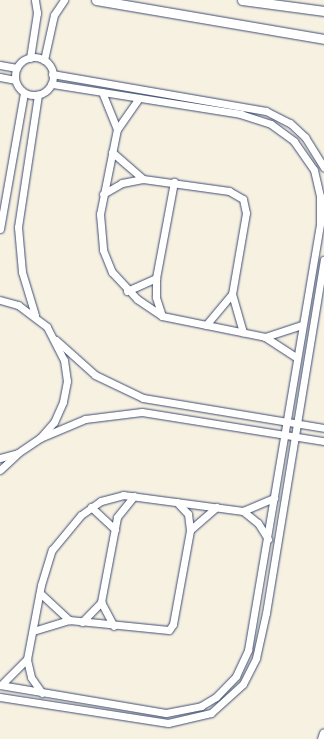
<!DOCTYPE html>
<style>
body{margin:0}
#map{position:relative;width:324px;height:739px;overflow:hidden;background:#f7f1e2;font-family:"IM FELL Great Primer",serif}
div>[style]{position:absolute}
[style*='--x']{left:calc(var(--x)*1px);top:calc(var(--y)*1px);width:calc(var(--w)*1px);rotate:calc(var(--a)*1deg)}
.roads{filter:drop-shadow(0 0 1px #3c4c72) drop-shadow(0 0 1px #3c4c72)}
.minor>*{height:7px;margin:-3.5px;padding:0 3.5px;transform-origin:3.5px;border-radius:3.5px;background:#fff}
.minor>.ring{margin:-3.5px;padding:0;box-sizing:content-box;background:none;border:7px solid #fff;border-radius:50%}
.tertiary>*{height:9px;margin:-4.5px;padding:0 4.5px;transform-origin:4.5px;border-radius:4.5px;background:#fff}
span{translate:-50% -50%;white-space:nowrap;text-align:center;line-height:1.15;-webkit-text-stroke:4px #fff;paint-order:stroke}
</style>
<div id="map">
<div class="roads">
<div class="minor">
<i class="ring" style="left:15px;top:57px;width:31px;height:31px"></i>
<i style="--x:30;--y:58;--w:46;--a:-81.2"></i>
<i style="--x:37;--y:13;--w:13;--a:-99"></i>
<i style="--x:44;--y:60;--w:46;--a:-77.5"></i>
<i style="--x:54;--y:15;--w:18;--a:-56"></i>
<i style="--x:0;--y:65;--w:17;--a:10"></i>
<i style="--x:52;--y:74;--w:217;--a:9.8"></i>
<i style="--x:266;--y:111;--w:27;--a:27"></i>
<i style="--x:290;--y:123;--w:21;--a:43"></i>
<i style="--x:305;--y:137;--w:36;--a:58"></i>
<i style="--x:0;--y:77;--w:15;--a:11"></i>
<i style="--x:102;--y:92;--w:40;--a:68"></i>
<i style="--x:139;--y:98;--w:38;--a:125"></i>
<i style="--x:117;--y:129;--w:87;--a:101.3"></i>
<i style="--x:100;--y:214;--w:36;--a:85"></i>
<i style="--x:103;--y:250;--w:24;--a:68"></i>
<i style="--x:112;--y:272;--w:37;--a:47"></i>
<i style="--x:137;--y:299;--w:30;--a:34"></i>
<i style="--x:162;--y:316;--w:105;--a:11.5"></i>
<i style="--x:265;--y:337;--w:38;--a:33"></i>
<i style="--x:112;--y:152;--w:41;--a:41.1"></i>
<i style="--x:103;--y:194;--w:22;--a:-30"></i>
<i style="--x:122;--y:183;--w:21;--a:-11"></i>
<i style="--x:143;--y:179;--w:87;--a:7.9"></i>
<i style="--x:229;--y:191;--w:16;--a:30"></i>
<i style="--x:243;--y:199;--w:14;--a:78"></i>
<i style="--x:246;--y:213;--w:82;--a:99.8"></i>
<i style="--x:232;--y:294;--w:40;--a:74"></i>
<i style="--x:0;--y:229;--w:138;--a:-80"></i>
<i style="--x:127;--y:291;--w:32;--a:-24"></i>
<i style="--x:0;--y:300;--w:19;--a:16"></i>
<i style="--x:18;--y:305;--w:36;--a:37"></i>
<i style="--x:47;--y:327;--w:37;--a:63"></i>
<i style="--x:64;--y:360;--w:21;--a:82"></i>
<i style="--x:67;--y:381;--w:21;--a:101"></i>
<i style="--x:63;--y:402;--w:22;--a:114"></i>
<i style="--x:54;--y:422;--w:21;--a:131"></i>
<i style="--x:40;--y:438;--w:27;--a:146"></i>
<i style="--x:18;--y:453;--w:19;--a:164"></i>
<i style="--x:35;--y:315;--w:45;--a:-106.8"></i>
<i style="--x:22;--y:272;--w:45;--a:-95.1"></i>
<i style="--x:18;--y:227;--w:134;--a:-81.4"></i>
<i style="--x:162;--y:316;--w:20;--a:-108"></i>
<i style="--x:156;--y:297;--w:19;--a:-90"></i>
<i style="--x:156;--y:278;--w:98;--a:-79.4"></i>
<i style="--x:206;--y:325;--w:40;--a:-50"></i>
<i style="--x:265;--y:337;--w:39;--a:-18"></i>
<i style="--x:56;--y:340;--w:52;--a:41.9"></i>
<i style="--x:95;--y:375;--w:53;--a:25.6"></i>
<i style="--x:143;--y:398;--w:183;--a:9.4"></i>
<i style="--x:40;--y:438;--w:49;--a:-22.9"></i>
<i style="--x:85;--y:419;--w:57;--a:-7"></i>
<i style="--x:142;--y:412;--w:184;--a:9.1"></i>
<i style="--x:0;--y:470;--w:22;--a:-43"></i>
<i style="--x:91;--y:507;--w:33;--a:43"></i>
<i style="--x:243;--y:511;--w:19;--a:39"></i>
<i style="--x:258;--y:523;--w:19;--a:58"></i>
<i style="--x:190;--y:530;--w:35;--a:-41"></i>
<i style="--x:40;--y:593;--w:40;--a:43"></i>
<i style="--x:101;--y:602;--w:27;--a:62"></i>
<i style="--x:82;--y:622;--w:28;--a:-46"></i>
<i style="--x:101;--y:602;--w:86;--a:-79.3"></i>
<i style="--x:117;--y:517;--w:27;--a:-51"></i>
<i style="--x:33;--y:631;--w:38;--a:-17"></i>
<i style="--x:69;--y:620;--w:100;--a:5.7"></i>
<i style="--x:169;--y:630;--w:7;--a:-56"></i>
<i style="--x:173;--y:624;--w:96;--a:-79.7"></i>
<i style="--x:190;--y:530;--w:16;--a:-97"></i>
<i style="--x:188;--y:514;--w:16;--a:-133"></i>
<i style="--x:0;--y:685;--w:168;--a:9.6"></i>
<i style="--x:166;--y:713;--w:36;--a:-11"></i>
<i style="--x:201;--y:706;--w:17;--a:-31"></i>
<i style="--x:216;--y:697;--w:29;--a:-46"></i>
<i style="--x:236;--y:676;--w:29;--a:-65"></i>
<i style="--x:248;--y:650;--w:433;--a:-80.4"></i>
<i style="--x:320;--y:223;--w:27;--a:-90"></i>
<i style="--x:320;--y:196;--w:27;--a:-103"></i>
<i style="--x:314;--y:170;--w:35;--a:-125"></i>
<i style="--x:294;--y:141;--w:29;--a:-144"></i>
<i style="--x:271;--y:124;--w:32;--a:-162"></i>
<i style="--x:241;--y:114;--w:192;--a:-171"></i>
<i style="--x:1;--y:685;--w:37;--a:-45"></i>
<i style="--x:42;--y:693;--w:19;--a:-125"></i>
<i style="--x:31;--y:677;--w:18;--a:-103"></i>
<i style="--x:27;--y:659;--w:75;--a:-79.3"></i>
<i style="--x:41;--y:585;--w:37;--a:-73"></i>
<i style="--x:52;--y:550;--w:45;--a:-50.4"></i>
<i style="--x:81;--y:515;--w:24;--a:-35"></i>
<i style="--x:101;--y:501;--w:23;--a:-15"></i>
<i style="--x:123;--y:495;--w:121;--a:7.6"></i>
<i style="--x:243;--y:511;--w:34;--a:-23"></i>
<i style="--x:0;--y:697;--w:170;--a:8.8"></i>
<i style="--x:168;--y:723;--w:44;--a:-13.1"></i>
<i style="--x:211;--y:713;--w:43;--a:-42.2"></i>
<i style="--x:243;--y:684;--w:29;--a:-63"></i>
<i style="--x:256;--y:658;--w:46;--a:-77.5"></i>
<i style="--x:266;--y:613;--w:358;--a:-80.7"></i>
</div>
<div class="tertiary">
<i style="--x:96;--y:0;--w:231;--a:9.7"></i>
<i style="--x:242;--y:0;--w:83;--a:7.6"></i>
<i style="--x:322;--y:739;--w:6;--a:-72"></i>
</div>
</div>
</div>
